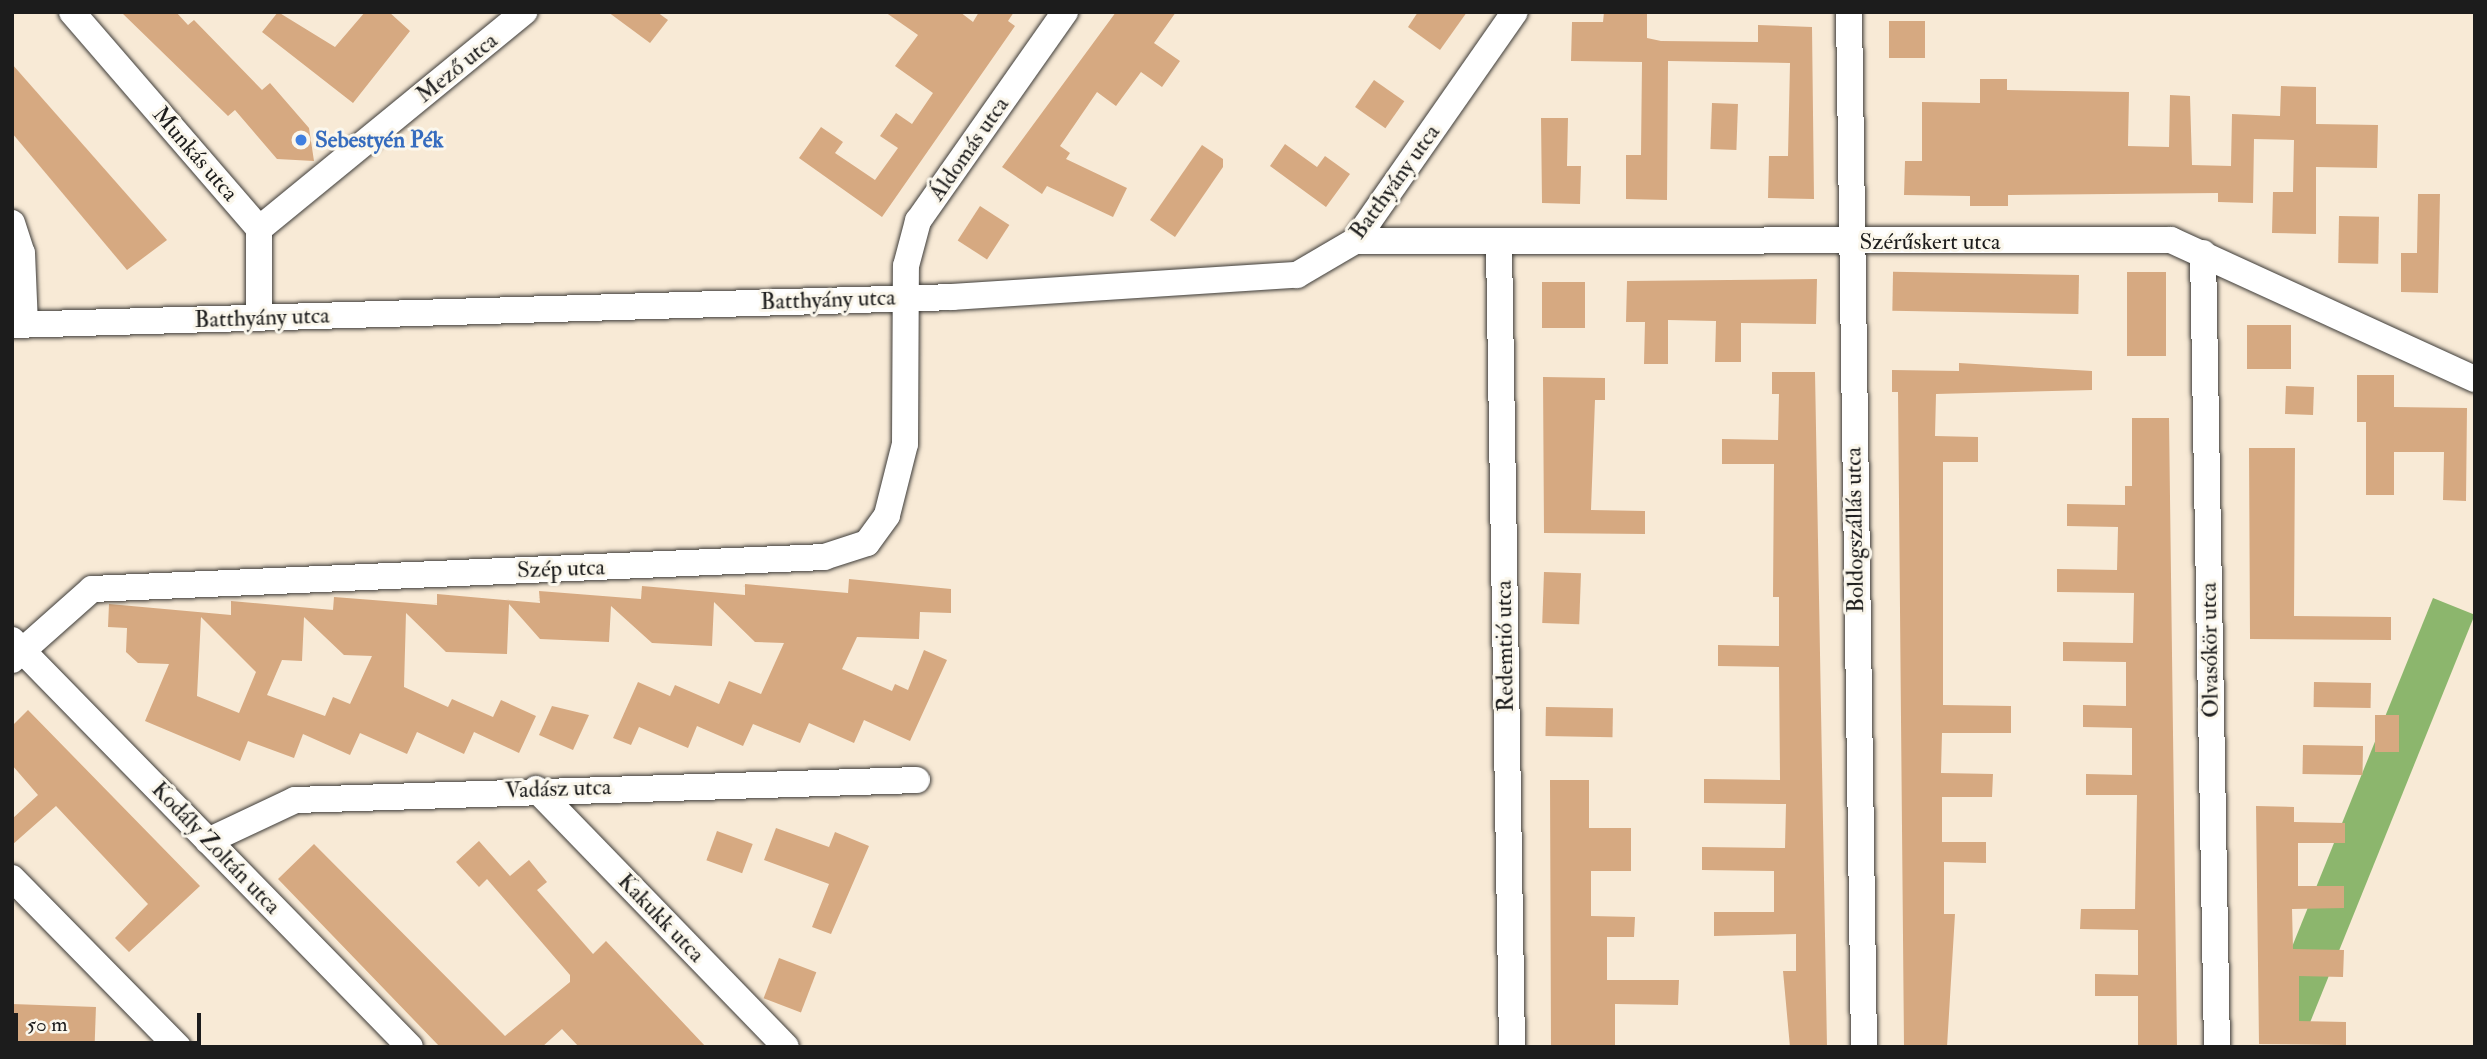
<!DOCTYPE html>
<meta charset="utf-8">
<style>
body{margin:0}
#map{position:relative;width:2487px;height:1059px;overflow:hidden;background:#f8ead6;font-family:"IM FELL Double Pica",serif}
div>[style]{position:absolute}
[style*='--x']{left:calc(var(--x)*1px);top:calc(var(--y)*1px);width:calc(var(--w)*1px);rotate:calc(var(--a)*1deg)}
.forest>*{inset:0;background:#8cb66d;transform-origin:0 0}
.building>*{inset:0;background:#d6a981;transform-origin:0 0}
.roads{filter:drop-shadow(0 0 2px #3d3b38) drop-shadow(0 0 2px #3d3b38)}
.street>*{height:26px;margin:-13px;padding:0 13px;transform-origin:13px;border-radius:13px;background:#fff}
.dots>*{width:19px;height:19px;translate:-50% -50%;box-sizing:border-box;border:4px solid #fbf7ec;border-radius:50%}
span{translate:-50% -50%;white-space:nowrap;text-align:center;line-height:1.15;-webkit-text-stroke:6px #fbf7ec;paint-order:stroke}
.street-label{font-size:23px;color:#1c1c1c}
.shop-label{font-size:23px;color:#366cbe;font-weight:700}
.left{translate:0 -50%;text-align:left}
.frame{position:absolute;inset:0;border:14px solid #1c1c1c;pointer-events:none}
.scale{position:absolute;left:14px;top:1013px;width:187px;height:32px;box-sizing:border-box;border:4px solid #1c1c1c;border-top:0;padding-left:9px;font-size:21px;line-height:24px;white-space:nowrap;color:#1c1c1c;-webkit-text-stroke:5px #fbf7ec;paint-order:stroke}
</style>
<div id="map">
<div class="forest">
<i style="left:2433px;top:598px;width:45px;height:449px;rotate:22deg"></i>
</div>
<div class="building">
<i style="clip-path:polygon(121px 12px,176px 12px,188px 25px,194px 20px,262px 90px,270px 83px,309px 128px,314px 161px,277px 159px,235px 110px,228px 116px)"></i>
<i style="clip-path:polygon(278px 12px,335px 47px,365px 12px,389px 12px,410px 31px,353px 103px,262px 32px)"></i>
<i style="clip-path:polygon(608px 12px,657px 12px,668px 20px,650px 43px)"></i>
<i style="clip-path:polygon(885px 12px,960px 12px,973px 22px,979px 12px,1014px 12px,1008px 21px,1015px 26px,882px 217px,799px 158px,821px 127px,843px 142px,835px 153px,875px 180px,898px 148px,880px 136px,896px 113px,912px 124px,933px 93px,895px 66px,918px 35px)"></i>
<i style="clip-path:polygon(1116px 12px,1176px 12px,1154px 43px,1180px 61px,1162px 87px,1141px 72px,1116px 106px,1097px 92px,1060px 146px,1070px 153px,1066px 159px,1127px 188px,1113px 217px,1047px 186px,1042px 194px,1002px 167px)"></i>
<i style="clip-path:polygon(1418px 12px,1467px 12px,1440px 50px,1408px 27px)"></i>
<i style="clip-path:polygon(1604px 12px,1647px 12px,1647px 38px,1661px 41px,1758px 42px,1758px 25px,1812px 27px,1814px 199px,1768px 198px,1769px 156px,1788px 156px,1790px 63px,1668px 61px,1667px 200px,1626px 199px,1626px 155px,1641px 155px,1642px 62px,1571px 61px,1572px 22px,1603px 22px)"></i>
<i style="left:1889px;top:21px;width:36px;height:37px"></i>
<i style="clip-path:polygon(12px 64px,167px 240px,127px 270px,12px 133px)"></i>
<i style="clip-path:polygon(1980px 79px,2007px 79px,2007px 90px,2129px 92px,2128px 146px,2169px 147px,2170px 95px,2190px 96px,2192px 165px,2231px 166px,2232px 114px,2280px 116px,2281px 86px,2316px 87px,2316px 124px,2378px 125px,2377px 168px,2316px 167px,2316px 234px,2272px 233px,2273px 192px,2293px 192px,2294px 140px,2254px 139px,2253px 203px,2218px 202px,2218px 193px,2008px 195px,2008px 206px,1970px 206px,1970px 196px,1904px 195px,1905px 161px,1922px 161px,1922px 102px,1980px 103px)"></i>
<i style="left:1374px;top:80px;width:37px;height:33px;rotate:35deg"></i>
<i style="left:1712px;top:103px;width:26px;height:46px;rotate:2deg"></i>
<i style="clip-path:polygon(1541px 118px,1568px 118px,1567px 166px,1581px 166px,1580px 204px,1542px 203px)"></i>
<i style="clip-path:polygon(1285px 144px,1317px 167px,1325px 156px,1350px 174px,1326px 207px,1270px 166px)"></i>
<i style="clip-path:polygon(1202px 145px,1223px 159px,1223px 167px,1175px 237px,1150px 220px)"></i>
<i style="clip-path:polygon(2418px 194px,2440px 194px,2438px 293px,2401px 292px,2401px 253px,2417px 253px)"></i>
<i style="left:980px;top:206px;width:35px;height:41px;rotate:33deg"></i>
<i style="left:2339px;top:216px;width:40px;height:47px;rotate:1deg"></i>
<i style="left:2127px;top:272px;width:39px;height:84px"></i>
<i style="left:2079px;top:275px;width:39px;height:186px;rotate:91deg"></i>
<i style="clip-path:polygon(1817px 279px,1816px 324px,1741px 323px,1741px 362px,1715px 362px,1716px 321px,1668px 320px,1668px 364px,1644px 364px,1645px 322px,1626px 322px,1627px 281px)"></i>
<i style="left:1542px;top:282px;width:43px;height:46px"></i>
<i style="left:2247px;top:325px;width:44px;height:44px"></i>
<i style="clip-path:polygon(1959px 363px,2092px 371px,2092px 390px,1936px 394px,1935px 436px,1978px 437px,1978px 462px,1943px 462px,1943px 705px,2011px 706px,2011px 733px,1942px 733px,1941px 773px,1993px 774px,1992px 797px,1942px 797px,1942px 842px,1986px 842px,1986px 863px,1944px 862px,1944px 914px,1955px 914px,1947px 1047px,1904px 1047px,1898px 392px,1892px 392px,1892px 370px,1959px 371px)"></i>
<i style="clip-path:polygon(1772px 372px,1815px 372px,1827px 1047px,1790px 1047px,1783px 971px,1796px 971px,1796px 934px,1714px 936px,1714px 912px,1774px 912px,1774px 871px,1702px 870px,1702px 847px,1785px 848px,1786px 804px,1704px 803px,1704px 779px,1780px 780px,1779px 667px,1718px 666px,1718px 645px,1779px 646px,1779px 597px,1773px 597px,1774px 464px,1722px 464px,1722px 439px,1778px 440px,1779px 394px,1772px 394px)"></i>
<i style="clip-path:polygon(2357px 375px,2394px 375px,2394px 407px,2467px 408px,2466px 501px,2443px 500px,2444px 452px,2394px 452px,2394px 495px,2366px 495px,2366px 422px,2357px 422px)"></i>
<i style="clip-path:polygon(1543px 377px,1605px 378px,1605px 400px,1595px 400px,1591px 510px,1645px 511px,1645px 534px,1544px 533px)"></i>
<i style="left:2286px;top:386px;width:28px;height:28px;rotate:2deg"></i>
<i style="clip-path:polygon(2132px 418px,2169px 418px,2177px 1047px,2138px 1047px,2138px 996px,2095px 996px,2095px 974px,2138px 975px,2138px 930px,2080px 929px,2081px 909px,2135px 909px,2137px 795px,2086px 795px,2086px 774px,2132px 775px,2132px 728px,2083px 727px,2083px 705px,2126px 706px,2126px 662px,2063px 661px,2063px 642px,2133px 643px,2134px 593px,2057px 592px,2057px 569px,2117px 570px,2118px 527px,2067px 526px,2067px 504px,2125px 505px,2125px 486px,2132px 486px)"></i>
<i style="clip-path:polygon(2249px 448px,2295px 448px,2294px 616px,2391px 617px,2391px 640px,2250px 639px)"></i>
<i style="left:1544px;top:572px;width:37px;height:51px;rotate:2deg"></i>
<i style="clip-path:polygon(evenodd,849px 579px,951px 589px,951px 613px,920px 612px,919px 639px,857px 637px,842px 669px,892px 691px,895px 684px,908px 690px,924px 650px,947px 660px,910px 741px,864px 720px,854px 743px,809px 723px,800px 743px,753px 724px,743px 746px,697px 726px,688px 748px,639px 727px,631px 745px,613px 738px,638px 682px,670px 696px,675px 685px,719px 704px,729px 681px,761px 694px,784px 643px,755px 642px,714px 602px,712px 646px,652px 643px,611px 606px,609px 642px,540px 639px,509px 604px,507px 654px,446px 652px,406px 613px,404px 687px,448px 707px,452px 699px,493px 717px,501px 700px,536px 716px,519px 753px,474px 732px,464px 754px,417px 732px,407px 754px,360px 733px,350px 755px,303px 734px,294px 758px,248px 741px,240px 761px,145px 721px,169px 664px,138px 663px,126px 652px,127px 628px,108px 627px,109px 604px,231px 615px,231px 601px,333px 610px,334px 597px,437px 605px,437px 594px,540px 603px,539px 591px,641px 599px,642px 586px,745px 595px,745px 584px,848px 593px,849px 579px,201px 617px,256px 672px,239px 713px,197px 696px,201px 617px,849px 579px,304px 617px,344px 655px,372px 656px,350px 704px,333px 697px,325px 716px,267px 695px,282px 660px,302px 661px,304px 617px)"></i>
<i style="left:2314px;top:682px;width:57px;height:25px;rotate:1deg"></i>
<i style="clip-path:polygon(552px 706px,589px 715px,573px 750px,539px 735px)"></i>
<i style="left:1546px;top:707px;width:67px;height:29px;rotate:1deg"></i>
<i style="clip-path:polygon(28px 710px,200px 886px,129px 952px,115px 938px,148px 904px,56px 806px,12px 845px,12px 819px,38px 795px,12px 765px,12px 726px)"></i>
<i style="left:2375px;top:715px;width:24px;height:37px"></i>
<i style="left:2303px;top:745px;width:60px;height:29px;rotate:1deg"></i>
<i style="clip-path:polygon(1550px 780px,1589px 780px,1589px 828px,1631px 828px,1631px 871px,1591px 871px,1591px 916px,1635px 917px,1634px 937px,1607px 937px,1607px 980px,1679px 980px,1678px 1005px,1615px 1004px,1615px 1047px,1551px 1047px)"></i>
<i style="clip-path:polygon(2256px 806px,2294px 807px,2294px 822px,2345px 823px,2345px 843px,2298px 843px,2298px 886px,2344px 886px,2344px 908px,2292px 909px,2293px 949px,2344px 950px,2343px 977px,2299px 976px,2299px 1021px,2346px 1022px,2346px 1045px,2259px 1044px)"></i>
<i style="clip-path:polygon(776px 828px,829px 847px,835px 832px,869px 846px,831px 934px,812px 927px,829px 884px,764px 860px)"></i>
<i style="left:717px;top:831px;width:38px;height:31px;rotate:20deg"></i>
<i style="clip-path:polygon(479px 841px,510px 876px,529px 860px,547px 882px,537px 890px,593px 954px,606px 941px,706px 1047px,579px 1047px,562px 1029px,542px 1047px,440px 1047px,278px 879px,314px 844px,505px 1036px,570px 982px,570px 975px,487px 879px,479px 887px,456px 862px)"></i>
<i style="left:779px;top:958px;width:40px;height:43px;rotate:21deg"></i>
<i style="left:12px;top:1004px;width:84px;height:43px;rotate:2deg"></i>
</div>
<div class="roads">
<div class="street">
<i style="--x:72;--y:12;--w:286;--a:49.2"></i>
<i style="--x:259;--y:229;--w:89;--a:90"></i>
<i style="--x:1849;--y:12;--w:1035;--a:89.17"></i>
<i style="--x:12;--y:223;--w:32;--a:72"></i>
<i style="--x:22;--y:253;--w:72;--a:87.6"></i>
<i style="--x:259;--y:229;--w:343;--a:-39.3"></i>
<i style="--x:1355;--y:241;--w:816;--a:-0.07"></i>
<i style="--x:2171;--y:240;--w:334;--a:24.6"></i>
<i style="--x:1499;--y:246;--w:801;--a:89.07"></i>
<i style="--x:2203;--y:253;--w:794;--a:88.99"></i>
<i style="--x:12;--y:325;--w:941;--a:-1.7"></i>
<i style="--x:953;--y:297;--w:345;--a:-3.7"></i>
<i style="--x:1297;--y:275;--w:67;--a:-30.4"></i>
<i style="--x:1355;--y:241;--w:279;--a:-55.1"></i>
<i style="--x:12;--y:640;--w:569;--a:45.64"></i>
<i style="--x:12;--y:660;--w:107;--a:-41.6"></i>
<i style="--x:92;--y:589;--w:733;--a:-2.5"></i>
<i style="--x:824;--y:557;--w:45;--a:-18"></i>
<i style="--x:867;--y:543;--w:34;--a:-54"></i>
<i style="--x:887;--y:515;--w:73;--a:-75.8"></i>
<i style="--x:905;--y:444;--w:178;--a:-89.7"></i>
<i style="--x:906;--y:266;--w:47;--a:-75.1"></i>
<i style="--x:918;--y:221;--w:256;--a:-54.9"></i>
<i style="--x:536;--y:789;--w:359;--a:45.9"></i>
<i style="--x:208;--y:841;--w:96;--a:-25.2"></i>
<i style="--x:295;--y:800;--w:622;--a:-1.84"></i>
<i style="--x:12;--y:878;--w:237;--a:45.5"></i>
</div>
</div>
<div class="dots">
<i style="left:301px;top:140px;background:#3f7fe0"></i>
</div>
<div class="street-label">
<span style="left:457px;top:68px;rotate:-39deg">Mező utca</span>
<span style="left:969px;top:149px;rotate:-55deg">Áldomás utca</span>
<span style="left:195px;top:154px;rotate:49deg">Munkás utca</span>
<span style="left:1395px;top:182px;rotate:-54deg">Batthyány utca</span>
<span style="left:1930px;top:242px">Szérűskert utca</span>
<span style="left:828px;top:300px;rotate:-2deg">Batthyány utca</span>
<span style="left:262px;top:318px;rotate:-2deg">Batthyány utca</span>
<span style="left:1855px;top:530px;rotate:-91deg">Boldogszállás utca</span>
<span style="left:561px;top:569px;rotate:-2deg">Szép utca</span>
<span style="left:1505px;top:646px;rotate:-91deg">Redemtió utca</span>
<span style="left:2210px;top:650px;rotate:-91deg">Olvasókör utca</span>
<span style="left:558px;top:789px;rotate:-2deg">Vadász utca</span>
<span style="left:216px;top:848px;rotate:46deg">Kodály Zoltán utca</span>
<span style="left:661px;top:918px;rotate:46deg">Kakukk utca</span>
</div>
<div class="shop-label">
<span class="left" style="left:315px;top:140px">Sebestyén Pék</span>
</div>
<div class="frame"></div>
<div class="scale">50 m</div>
</div>
